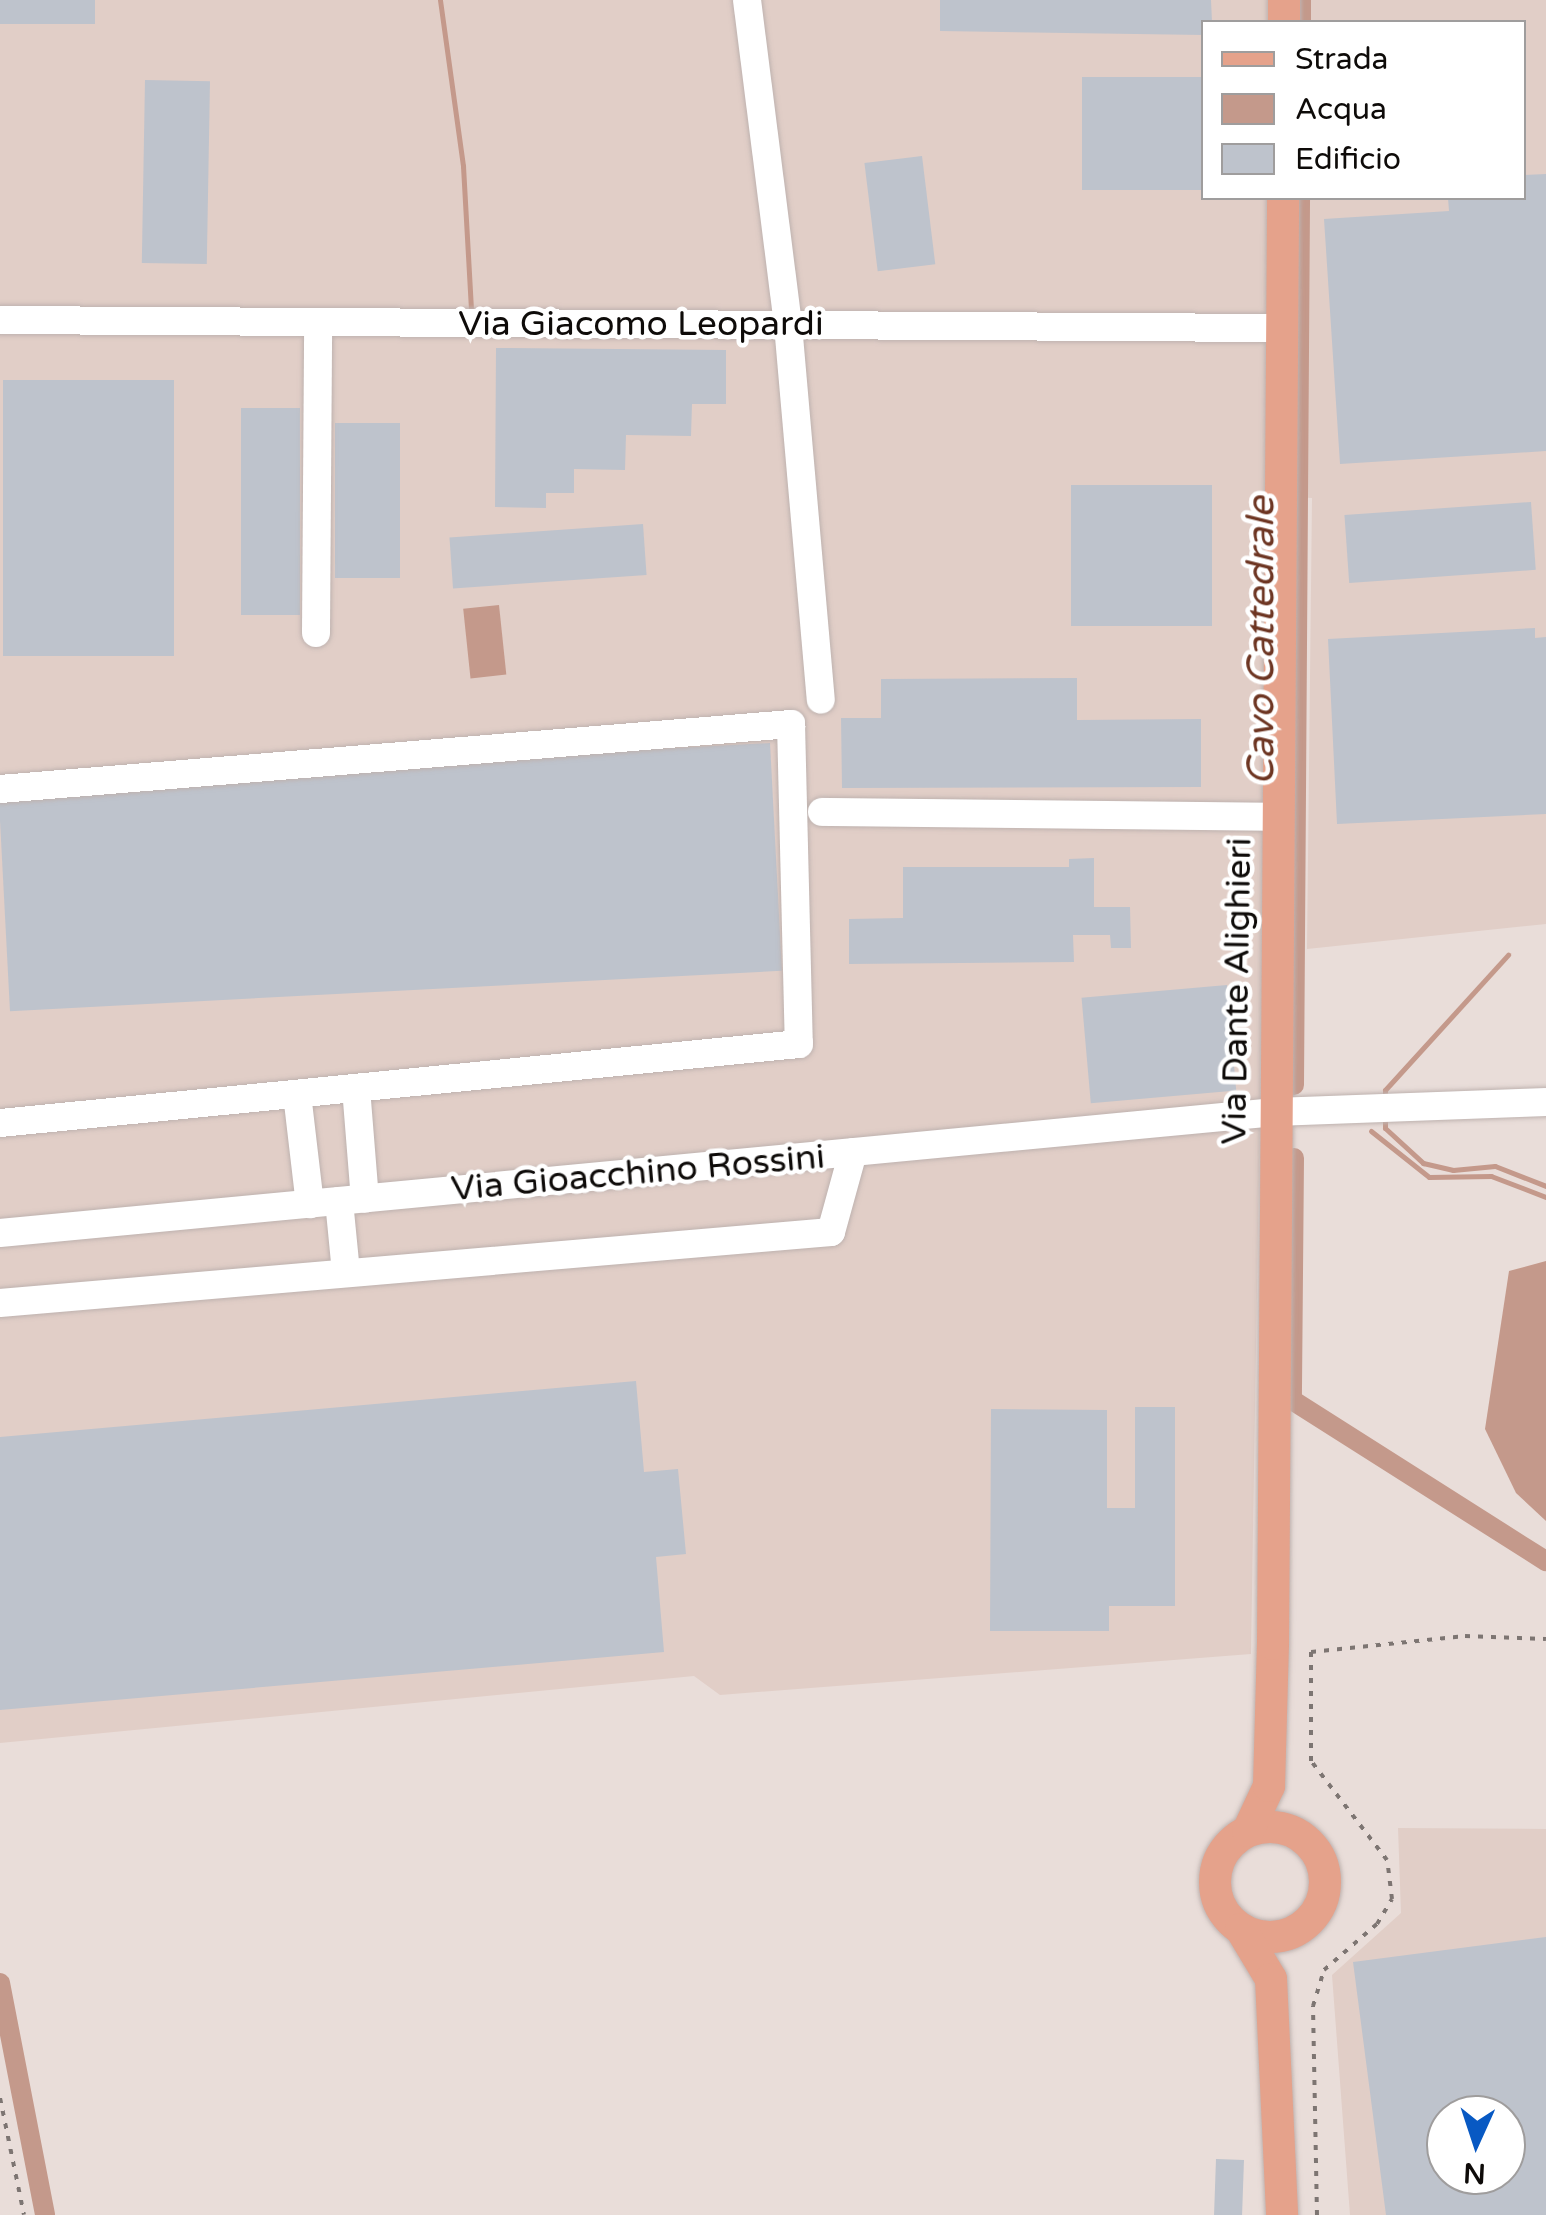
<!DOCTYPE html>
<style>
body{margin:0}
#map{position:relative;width:1546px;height:2215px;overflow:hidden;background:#e9ddd9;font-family:"Varela Round",sans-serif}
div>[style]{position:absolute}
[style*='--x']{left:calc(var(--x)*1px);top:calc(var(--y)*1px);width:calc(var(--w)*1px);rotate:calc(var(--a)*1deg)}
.built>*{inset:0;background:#e1cec7}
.water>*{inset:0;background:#c4998b;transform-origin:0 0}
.stream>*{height:5px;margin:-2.5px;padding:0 2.5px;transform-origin:2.5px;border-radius:2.5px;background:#c4998b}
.canal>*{height:20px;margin:-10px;padding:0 10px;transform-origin:10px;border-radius:10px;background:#c4998b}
.building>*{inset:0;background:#bec3cc;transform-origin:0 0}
.path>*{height:4px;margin-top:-2px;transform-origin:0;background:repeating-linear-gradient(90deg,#7d7572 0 5px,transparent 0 13px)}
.roads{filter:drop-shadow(0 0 2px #beb2af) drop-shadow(0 0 2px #beb2af)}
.minor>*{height:28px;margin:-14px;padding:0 14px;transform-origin:14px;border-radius:14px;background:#fff}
.major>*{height:32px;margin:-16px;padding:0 16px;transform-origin:16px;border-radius:16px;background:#e5a28b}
.major>.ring{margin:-16px;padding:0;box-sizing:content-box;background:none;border:32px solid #e5a28b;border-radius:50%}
span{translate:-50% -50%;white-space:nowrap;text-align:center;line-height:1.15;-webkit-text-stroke:9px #fff;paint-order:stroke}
.street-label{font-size:35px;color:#0e0b09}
.water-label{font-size:38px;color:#6d3522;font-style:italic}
.legend{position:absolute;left:1201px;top:20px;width:325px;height:180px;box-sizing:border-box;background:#fff;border:2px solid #9f9d9d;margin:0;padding:12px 18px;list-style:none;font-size:30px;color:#0e0b09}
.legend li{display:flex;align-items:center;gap:20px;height:50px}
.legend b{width:50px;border:2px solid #9f9d9d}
.north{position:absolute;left:1426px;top:2095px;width:100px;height:100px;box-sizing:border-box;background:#fff;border:2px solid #9f9d9d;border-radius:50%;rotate:183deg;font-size:28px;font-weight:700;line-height:40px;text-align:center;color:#0e0b09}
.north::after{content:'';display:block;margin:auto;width:35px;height:45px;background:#0859c3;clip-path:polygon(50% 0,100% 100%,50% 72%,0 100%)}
</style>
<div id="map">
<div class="built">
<i style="clip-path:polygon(evenodd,0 0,1546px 0,1546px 924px,1307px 949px,1312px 498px,1270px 496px,1251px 1654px,720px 1695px,694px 1676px,0 1743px,0 0,1204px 22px,1524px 22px,1524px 198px,1204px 198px,1204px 22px)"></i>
<i style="clip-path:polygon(evenodd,1398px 1828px,1546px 1829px,1546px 2215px,1350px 2215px,1332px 1975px,1401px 1913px,1398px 1828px,1446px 2115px,1506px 2115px,1506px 2175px,1446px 2175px,1446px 2115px)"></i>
</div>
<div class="water">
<i style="left:499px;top:605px;width:70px;height:36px;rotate:84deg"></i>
<i style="clip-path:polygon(1546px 1261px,1546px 1521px,1516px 1493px,1485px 1429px,1509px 1271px)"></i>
</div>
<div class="stream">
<i style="--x:440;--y:0;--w:168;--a:82.1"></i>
<i style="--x:463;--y:166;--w:142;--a:86.8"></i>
<i style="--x:1385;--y:1100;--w:10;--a:-90"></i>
<i style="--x:1385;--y:1090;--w:183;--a:-47.7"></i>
<i style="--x:1385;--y:1116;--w:12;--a:90"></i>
<i style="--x:1385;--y:1128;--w:52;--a:42.6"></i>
<i style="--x:1423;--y:1163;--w:31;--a:13"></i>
<i style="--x:1453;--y:1170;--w:42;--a:-5.4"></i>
<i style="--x:1495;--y:1166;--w:55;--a:21.4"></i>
<i style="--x:1371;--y:1131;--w:74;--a:38.4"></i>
<i style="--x:1429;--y:1177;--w:62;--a:-0.9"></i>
<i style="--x:1491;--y:1176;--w:59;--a:20.9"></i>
</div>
<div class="canal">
<i style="--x:1301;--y:22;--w:22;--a:-90"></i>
<i style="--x:1294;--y:1085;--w:887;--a:-89.61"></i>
<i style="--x:1294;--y:1158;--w:242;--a:90.5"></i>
<i style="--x:1292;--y:1400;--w:301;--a:32.4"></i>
<i style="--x:0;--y:1983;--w:236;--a:79"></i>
</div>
<div class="building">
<i style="left:0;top:0;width:95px;height:24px"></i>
<i style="clip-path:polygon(940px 0,1211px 0,1212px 22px,1204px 22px,1204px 35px,940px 31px)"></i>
<i style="left:1082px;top:77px;width:122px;height:113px"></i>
<i style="left:145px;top:80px;width:65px;height:183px;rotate:1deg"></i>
<i style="left:922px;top:156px;width:109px;height:58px;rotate:83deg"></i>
<i style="clip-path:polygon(1546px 174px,1546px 451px,1340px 464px,1324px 219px,1449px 211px,1448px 198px,1524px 198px,1524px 175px)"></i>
<i style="clip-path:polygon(496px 348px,726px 350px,726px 404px,692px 404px,691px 436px,626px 435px,625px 470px,574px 469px,574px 493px,546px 493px,546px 508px,495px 507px)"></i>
<i style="left:3px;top:380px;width:171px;height:276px"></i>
<i style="left:241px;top:408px;width:59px;height:207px"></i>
<i style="left:335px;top:423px;width:65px;height:155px"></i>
<i style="left:1071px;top:485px;width:141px;height:141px"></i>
<i style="left:1531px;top:502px;width:68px;height:187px;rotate:86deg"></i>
<i style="left:643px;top:524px;width:51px;height:194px;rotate:86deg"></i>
<i style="clip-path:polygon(1535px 628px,1535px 638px,1546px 637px,1546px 814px,1337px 824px,1328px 639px)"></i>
<i style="clip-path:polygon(1077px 678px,1077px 720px,1201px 719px,1201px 787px,842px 788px,841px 718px,881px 718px,881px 679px)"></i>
<i style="left:770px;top:743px;width:228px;height:773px;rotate:87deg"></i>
<i style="clip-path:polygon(1094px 858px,1094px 907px,1130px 907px,1131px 948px,1111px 948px,1110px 935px,1073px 935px,1074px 962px,849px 964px,849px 919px,903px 918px,903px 867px,1069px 867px,1069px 859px)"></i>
<i style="left:1227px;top:985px;width:106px;height:146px;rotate:85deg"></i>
<i style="clip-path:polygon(636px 1381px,644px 1472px,678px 1469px,686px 1554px,656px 1557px,664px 1652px,0 1710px,0 1437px)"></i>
<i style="clip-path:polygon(1135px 1407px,1175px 1407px,1175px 1606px,1109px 1606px,1109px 1631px,990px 1631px,991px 1409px,1107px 1410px,1107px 1508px,1135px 1508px)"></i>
<i style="clip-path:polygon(evenodd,1546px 1937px,1546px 2215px,1386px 2215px,1353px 1962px,1546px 1937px,1446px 2115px,1506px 2115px,1506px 2175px,1446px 2175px,1446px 2115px)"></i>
<i style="left:1216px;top:2159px;width:28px;height:56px;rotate:2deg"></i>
</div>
<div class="path">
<i style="--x:0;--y:2098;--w:119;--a:78.4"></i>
<i style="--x:1317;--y:2215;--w:209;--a:-91.1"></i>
<i style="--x:1313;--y:2006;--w:38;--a:-73"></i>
<i style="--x:1324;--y:1970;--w:70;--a:-41"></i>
<i style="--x:1377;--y:1924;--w:29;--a:-59"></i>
<i style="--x:1392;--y:1899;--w:39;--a:-97"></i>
<i style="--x:1387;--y:1860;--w:125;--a:-127.5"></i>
<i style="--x:1311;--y:1761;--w:109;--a:-90"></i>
<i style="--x:1311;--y:1652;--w:155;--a:-5.9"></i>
<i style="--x:1465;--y:1636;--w:81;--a:2.1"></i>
</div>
<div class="roads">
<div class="minor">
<i style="--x:747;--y:0;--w:328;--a:82.8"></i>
<i style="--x:788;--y:325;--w:376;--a:85"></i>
<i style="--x:0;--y:320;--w:1283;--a:0.36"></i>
<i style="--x:316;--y:633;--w:311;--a:-89.6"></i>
<i style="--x:0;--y:789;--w:794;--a:-4.7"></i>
<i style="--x:791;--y:724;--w:320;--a:88.6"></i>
<i style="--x:799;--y:1044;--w:803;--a:174.35"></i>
<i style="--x:822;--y:812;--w:457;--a:0.6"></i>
<i style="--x:356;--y:1088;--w:111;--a:85.4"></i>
<i style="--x:297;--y:1094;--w:111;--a:83.3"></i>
<i style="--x:339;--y:1201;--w:72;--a:84.4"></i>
<i style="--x:0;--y:1233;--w:1281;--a:-5.42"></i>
<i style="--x:1275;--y:1112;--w:271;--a:-2.1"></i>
<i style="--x:0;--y:1303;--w:834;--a:-4.88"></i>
<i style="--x:831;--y:1232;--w:83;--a:-74.6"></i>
</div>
<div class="major">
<i style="--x:1284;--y:22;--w:22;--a:-90"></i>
<i class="ring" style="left:1215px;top:1827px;width:78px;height:78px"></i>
<i style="--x:1248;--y:1831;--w:50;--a:-65"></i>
<i style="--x:1269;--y:1786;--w:142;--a:-88.4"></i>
<i style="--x:1273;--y:1644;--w:1446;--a:-89.6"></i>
<i style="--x:1241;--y:1929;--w:58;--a:59"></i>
<i style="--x:1271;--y:1979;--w:236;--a:87.3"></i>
</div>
</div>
<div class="street-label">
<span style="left:641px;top:324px">Via Giacomo Leopardi</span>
<span style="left:1237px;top:991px;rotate:-89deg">Via Dante Alighieri</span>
<span style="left:638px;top:1173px;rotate:-5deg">Via Gioacchino Rossini</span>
</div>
<div class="water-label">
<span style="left:1262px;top:641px;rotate:-90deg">Cavo Cattedrale</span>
</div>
<ul class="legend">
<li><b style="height:12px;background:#e5a28b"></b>Strada</li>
<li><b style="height:28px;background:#c4998b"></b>Acqua</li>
<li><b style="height:28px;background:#bec3cc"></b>Edificio</li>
</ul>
<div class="north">N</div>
</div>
